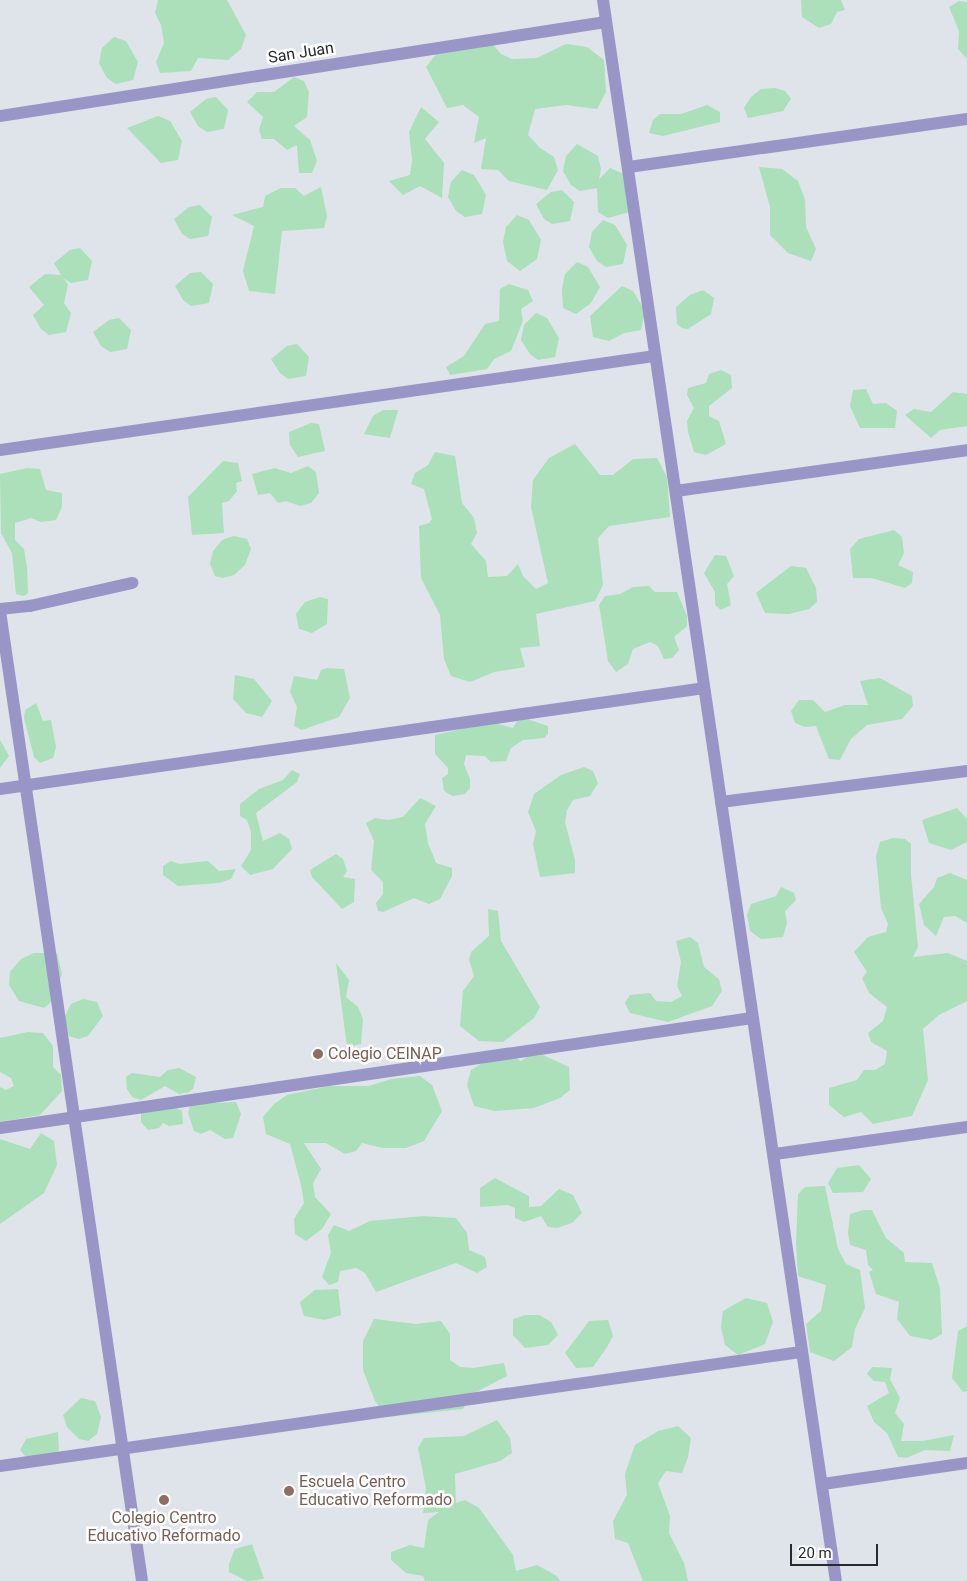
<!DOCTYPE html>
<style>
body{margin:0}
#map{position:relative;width:967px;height:1581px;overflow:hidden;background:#dee4e9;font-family:Roboto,sans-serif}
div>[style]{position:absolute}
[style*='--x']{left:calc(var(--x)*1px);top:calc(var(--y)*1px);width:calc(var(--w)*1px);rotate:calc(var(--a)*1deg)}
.green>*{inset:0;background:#abe0ba}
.minor>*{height:12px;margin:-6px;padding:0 6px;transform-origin:6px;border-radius:6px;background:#9995c7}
.dots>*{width:14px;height:14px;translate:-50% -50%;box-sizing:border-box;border:2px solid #fff;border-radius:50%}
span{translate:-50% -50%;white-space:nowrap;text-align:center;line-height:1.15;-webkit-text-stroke:5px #fff;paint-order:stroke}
.street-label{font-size:16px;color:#282b2d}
.education-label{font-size:16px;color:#785e54}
.left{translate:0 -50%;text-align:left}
.scale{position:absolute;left:790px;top:1544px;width:88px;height:22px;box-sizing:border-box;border:2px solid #282b2d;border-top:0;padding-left:6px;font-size:15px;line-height:18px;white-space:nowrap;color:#282b2d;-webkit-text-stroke:4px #fff;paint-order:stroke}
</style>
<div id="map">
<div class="green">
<i style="clip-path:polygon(158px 0,227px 0,246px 35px,241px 49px,228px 60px,198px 58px,191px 71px,160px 73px,156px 62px,164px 43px,161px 25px,155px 13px)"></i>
<i style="clip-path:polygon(801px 0,841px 0,845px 10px,837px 12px,831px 24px,819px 28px,802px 17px)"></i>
<i style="clip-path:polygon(959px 1px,967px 2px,967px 59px,958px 49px,959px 31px,949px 7px)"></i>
<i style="clip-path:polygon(114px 37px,126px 41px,138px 62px,133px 80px,116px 84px,107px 78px,99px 63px,102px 48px)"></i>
<i style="clip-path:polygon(490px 41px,501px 54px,512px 59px,537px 58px,566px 44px,587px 47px,604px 60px,606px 92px,597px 109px,566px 105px,535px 109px,528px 135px,540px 148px,554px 157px,558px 170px,547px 190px,509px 181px,498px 170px,481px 169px,486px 138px,474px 143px,479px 117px,463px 105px,447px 108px,426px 67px,437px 53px)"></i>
<i style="clip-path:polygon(294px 77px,304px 81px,309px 92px,307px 117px,294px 126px,310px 140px,317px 161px,312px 173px,299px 173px,297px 145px,287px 150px,274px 139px,262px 139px,259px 130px,263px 117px,247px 102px,257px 92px,274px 92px)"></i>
<i style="clip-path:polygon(775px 88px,785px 91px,791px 99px,783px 111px,748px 118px,744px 108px,751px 97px,761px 89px)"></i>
<i style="clip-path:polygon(216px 97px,228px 110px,224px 129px,207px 132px,198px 126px,190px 112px,206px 99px)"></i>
<i style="clip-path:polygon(707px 105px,720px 112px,720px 122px,663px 136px,649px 133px,653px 120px,660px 114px,681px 114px)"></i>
<i style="clip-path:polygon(421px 107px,439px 122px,425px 139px,444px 163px,442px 198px,420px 186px,403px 195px,389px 181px,410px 175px,412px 160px,409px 132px)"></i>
<i style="clip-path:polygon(158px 116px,170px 121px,182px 141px,178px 160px,161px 163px,127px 128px)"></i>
<i style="clip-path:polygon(577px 144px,598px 156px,601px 169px,599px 179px,610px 168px,622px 173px,627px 184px,630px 212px,608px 218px,598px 212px,597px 188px,580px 191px,571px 185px,563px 171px,566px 156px)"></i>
<i style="clip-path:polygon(759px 167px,782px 169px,798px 181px,805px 200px,806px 227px,816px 249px,811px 261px,788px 253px,770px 235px,770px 207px)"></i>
<i style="clip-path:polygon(462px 170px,474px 175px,486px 195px,482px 214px,465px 217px,456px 211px,448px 197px,451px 182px)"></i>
<i style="clip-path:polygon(321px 187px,327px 216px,324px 228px,282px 231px,275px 294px,249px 291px,243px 271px,254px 226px,232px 215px,263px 207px,265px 196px,281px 188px,295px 188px,304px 196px)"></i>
<i style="clip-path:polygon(562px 190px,574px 202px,570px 221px,552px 224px,544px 219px,536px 204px,551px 192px)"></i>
<i style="clip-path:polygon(200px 205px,212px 217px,208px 236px,190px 239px,182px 234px,174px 219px,189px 207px)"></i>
<i style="clip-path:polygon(517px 215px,529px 220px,541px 240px,537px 259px,520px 271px,507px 261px,503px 242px,506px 227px)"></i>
<i style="clip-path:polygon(603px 220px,615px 225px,627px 245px,623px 264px,606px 267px,597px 261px,589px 247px,592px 232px)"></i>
<i style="clip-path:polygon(80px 248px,92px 261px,88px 280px,71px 283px,63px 278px,68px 284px,64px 303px,71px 313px,66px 332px,49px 335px,41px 329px,33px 315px,44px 305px,29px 287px,45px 274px,61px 275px,54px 263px,70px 250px)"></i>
<i style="clip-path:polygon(577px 262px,588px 267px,600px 287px,591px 303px,576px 314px,563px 308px,562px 289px,565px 274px)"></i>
<i style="clip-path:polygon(201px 272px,213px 284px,209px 303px,191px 306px,183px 300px,175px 286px,190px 273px)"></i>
<i style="clip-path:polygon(509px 284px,528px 290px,533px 301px,521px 309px,523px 321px,511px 351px,494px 359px,487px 369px,450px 375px,446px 367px,464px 356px,485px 324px,499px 321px,500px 289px)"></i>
<i style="clip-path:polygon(622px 286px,633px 291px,645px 311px,641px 330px,624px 333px,609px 341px,593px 337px,590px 316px)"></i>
<i style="clip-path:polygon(703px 290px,714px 298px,711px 314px,688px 329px,682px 328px,677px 324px,676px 307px,690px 295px)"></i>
<i style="clip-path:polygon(536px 313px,547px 318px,559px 338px,555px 357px,538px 360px,530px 354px,521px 340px,524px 325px)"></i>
<i style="clip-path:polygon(119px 318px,131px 330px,127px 349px,110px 352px,101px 346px,93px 332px,109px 320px)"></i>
<i style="clip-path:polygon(297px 344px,309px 357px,306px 376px,288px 379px,280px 373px,271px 359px,287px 346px)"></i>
<i style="clip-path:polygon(721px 370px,731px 375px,732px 388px,709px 406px,709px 416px,719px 421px,726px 444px,706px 455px,694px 452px,688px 432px,687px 421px,694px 408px,687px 395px,688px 388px,706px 383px,709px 374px)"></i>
<i style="clip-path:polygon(866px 389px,873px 404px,886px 403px,897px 411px,895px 428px,860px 428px,850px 406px,853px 390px)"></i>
<i style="clip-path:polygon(953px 392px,967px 394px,967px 426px,940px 430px,931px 438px,905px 415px,914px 409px,931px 412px)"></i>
<i style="clip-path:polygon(383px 410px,398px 410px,390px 438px,364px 434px,373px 416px)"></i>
<i style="clip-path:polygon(311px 423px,319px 424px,325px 451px,298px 457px,290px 445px,289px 432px)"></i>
<i style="clip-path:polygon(575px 444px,600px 475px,613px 475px,633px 459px,657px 458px,667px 477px,670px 517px,609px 526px,598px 538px,603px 585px,595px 601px,536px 614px,540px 646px,520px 648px,525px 667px,494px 672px,470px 682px,451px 676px,444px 659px,440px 615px,421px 578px,419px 526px,429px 523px,432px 519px,424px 489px,411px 484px,415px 473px,428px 465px,435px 452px,455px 456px,462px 503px,474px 518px,477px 533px,471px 544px,486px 561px,488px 577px,507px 576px,518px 564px,523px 576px,536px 589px,548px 583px,531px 507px,533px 480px,549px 458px)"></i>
<i style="clip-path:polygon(223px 461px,238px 463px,242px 481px,236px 483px,237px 491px,229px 501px,222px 503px,224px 533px,192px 535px,188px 497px)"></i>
<i style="clip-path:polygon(308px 466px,316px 472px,319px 493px,311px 503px,300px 506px,286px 501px,278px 503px,270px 493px,258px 495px,252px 474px,275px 468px,291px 473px)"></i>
<i style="clip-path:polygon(27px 468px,40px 469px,46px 490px,62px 493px,62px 507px,56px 520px,41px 522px,31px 518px,15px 523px,15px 540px,24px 549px,27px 567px,28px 593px,24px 596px,16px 594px,12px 553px,1px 533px,0 474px)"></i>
<i style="clip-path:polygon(894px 530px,902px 537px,904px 553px,898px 565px,913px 572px,912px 583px,905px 588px,872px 578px,853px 578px,850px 549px,859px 539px)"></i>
<i style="clip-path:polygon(234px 536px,247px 539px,251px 549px,245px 565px,234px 575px,223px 578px,215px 576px,210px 564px,213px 551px,222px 540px)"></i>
<i style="clip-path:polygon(715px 555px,726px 556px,734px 576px,727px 584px,731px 605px,721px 610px,715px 605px,715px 592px,704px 573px)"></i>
<i style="clip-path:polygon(791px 566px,806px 568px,816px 588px,817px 602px,809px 609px,789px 614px,765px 613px,756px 593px)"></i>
<i style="clip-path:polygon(649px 586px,655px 592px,677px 592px,687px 616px,687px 626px,674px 637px,679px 650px,672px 658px,664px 659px,658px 646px,650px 642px,633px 649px,628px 664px,616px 672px,608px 661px,599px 605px,605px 596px,620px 594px,633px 587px)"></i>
<i style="clip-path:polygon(320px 597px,328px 599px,327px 624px,312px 633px,299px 629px,296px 614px,305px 602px)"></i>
<i style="clip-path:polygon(328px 668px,344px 669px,350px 698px,339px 717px,302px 730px,294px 726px,297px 707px,290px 692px,294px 676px,317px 680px,321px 670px)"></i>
<i style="clip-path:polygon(235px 675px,254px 679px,272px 701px,262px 717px,246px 713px,233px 699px)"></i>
<i style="clip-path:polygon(880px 678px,912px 696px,913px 706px,902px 719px,867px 725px,851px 739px,840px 760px,829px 759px,816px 726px,805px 727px,795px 723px,791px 711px,799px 700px,813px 700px,825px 712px,845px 705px,868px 705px,860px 681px)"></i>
<i style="clip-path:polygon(36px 703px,43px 721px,51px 720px,56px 747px,53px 758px,40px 763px,34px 757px,24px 718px,25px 710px)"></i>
<i style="clip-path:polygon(527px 719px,548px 726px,548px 734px,544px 738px,523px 740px,511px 748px,506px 761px,491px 762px,485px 756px,466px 755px,464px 764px,470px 779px,470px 788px,465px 794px,453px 796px,444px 791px,442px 778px,448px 774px,448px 768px,435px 754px,435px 735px,491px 722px,513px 728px,517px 721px)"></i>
<i style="clip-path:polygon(0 740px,9px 756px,0 768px)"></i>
<i style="clip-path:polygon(584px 767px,593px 771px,598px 783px,590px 796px,573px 800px,567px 810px,565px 822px,575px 860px,575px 873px,540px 877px,533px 844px,536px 831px,528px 812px,534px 794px,561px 775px)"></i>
<i style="clip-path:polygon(292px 770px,300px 774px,297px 782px,256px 813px,263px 841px,280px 833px,289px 839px,292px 849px,273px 869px,250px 875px,241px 866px,251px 850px,251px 832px,247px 820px,240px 816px,240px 804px,259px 789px,283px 780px)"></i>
<i style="clip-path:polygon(420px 798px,436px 806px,425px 824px,428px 843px,436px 863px,452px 868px,452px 876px,440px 899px,429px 904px,414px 898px,383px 912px,378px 911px,376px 903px,383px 894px,383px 882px,371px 870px,374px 841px,366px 823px,375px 818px,388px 820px,403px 817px)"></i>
<i style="clip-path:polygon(957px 808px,967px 819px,967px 842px,951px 850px,929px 843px,922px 820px)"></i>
<i style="clip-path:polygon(893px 838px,905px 839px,911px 844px,911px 874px,918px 947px,913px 957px,948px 953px,967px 961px,967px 1001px,939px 1015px,923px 1029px,928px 1080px,912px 1116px,873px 1124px,861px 1112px,844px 1117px,829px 1105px,829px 1088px,857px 1080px,864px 1070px,875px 1070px,885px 1064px,887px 1051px,871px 1042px,868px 1033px,883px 1021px,887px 1007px,869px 993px,862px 978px,867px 972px,854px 952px,868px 937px,886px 932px,888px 924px,881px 908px,876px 856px,880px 842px)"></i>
<i style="clip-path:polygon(336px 854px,343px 859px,347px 871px,343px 877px,355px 879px,354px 902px,342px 909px,312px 877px,310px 870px)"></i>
<i style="clip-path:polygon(171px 861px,179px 864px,208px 861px,219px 871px,236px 869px,231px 879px,219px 883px,178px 886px,163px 875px,163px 866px)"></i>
<i style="clip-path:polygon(950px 873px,967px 880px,967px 923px,955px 916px,944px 917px,936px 936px,924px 925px,919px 904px,934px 887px,937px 878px)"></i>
<i style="clip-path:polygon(781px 887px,794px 893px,796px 900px,785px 911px,787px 923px,783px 937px,761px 939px,750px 931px,747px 915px,751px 904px,776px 896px)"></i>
<i style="clip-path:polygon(488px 909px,498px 911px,501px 941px,540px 1007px,534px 1018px,503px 1042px,479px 1041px,460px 1026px,463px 991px,474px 976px,469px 960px,471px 952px,489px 936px)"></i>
<i style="clip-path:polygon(690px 937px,698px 943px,704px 967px,719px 979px,722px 991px,712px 1006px,668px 1022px,630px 1013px,625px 1003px,630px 995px,650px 993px,656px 1001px,671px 1002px,682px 996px,677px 986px,681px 962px,676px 941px)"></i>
<i style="clip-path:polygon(34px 953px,57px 953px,62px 974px,50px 1003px,44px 1008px,19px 1001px,9px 985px,10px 972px,21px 959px)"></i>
<i style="clip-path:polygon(336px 963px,349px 980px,346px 997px,358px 1007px,363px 1019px,361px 1044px,347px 1047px)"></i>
<i style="clip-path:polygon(83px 999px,97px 1002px,103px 1016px,88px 1036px,79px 1039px,69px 1036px,64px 1018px,71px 1004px)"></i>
<i style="clip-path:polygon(28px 1032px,43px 1033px,53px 1046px,53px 1067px,61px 1075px,62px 1091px,40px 1115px,0 1122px,0 1087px,6px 1090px,14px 1086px,11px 1078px,0 1072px,0 1038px)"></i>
<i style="clip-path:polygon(543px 1055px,569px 1067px,570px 1090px,560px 1098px,534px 1108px,495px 1111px,474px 1106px,467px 1085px,471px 1070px,487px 1060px,512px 1056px,521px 1061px,528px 1056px)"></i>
<i style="clip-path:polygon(179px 1068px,196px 1077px,193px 1089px,189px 1092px,179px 1094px,165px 1086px,141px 1100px,132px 1097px,127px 1089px,126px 1077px,132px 1073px,160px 1077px,168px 1070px)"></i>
<i style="clip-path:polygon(420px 1076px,432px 1085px,442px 1111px,424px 1141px,406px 1148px,383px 1148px,362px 1143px,356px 1151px,345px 1154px,326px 1143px,304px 1143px,321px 1169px,313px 1183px,315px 1197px,331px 1214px,322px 1229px,306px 1241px,295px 1234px,294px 1219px,304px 1203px,301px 1185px,290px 1144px,266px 1134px,263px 1117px,274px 1104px,287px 1095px,329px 1086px,369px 1086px,391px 1079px)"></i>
<i style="clip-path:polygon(203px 1099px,214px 1103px,236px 1102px,241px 1114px,233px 1138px,225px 1139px,210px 1130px,201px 1134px,194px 1131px,188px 1113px,191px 1102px)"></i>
<i style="clip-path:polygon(172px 1106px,182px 1111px,183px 1124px,169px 1126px,163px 1123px,159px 1128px,148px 1130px,141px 1122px,141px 1112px)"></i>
<i style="clip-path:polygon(41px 1133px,54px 1141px,57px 1165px,44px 1193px,0 1224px,0 1139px,30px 1149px)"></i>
<i style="clip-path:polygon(859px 1165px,871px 1179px,863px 1192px,833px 1193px,828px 1183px,837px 1168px)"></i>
<i style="clip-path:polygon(495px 1178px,529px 1196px,529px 1207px,541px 1206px,559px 1189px,573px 1195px,582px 1213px,572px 1223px,557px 1228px,548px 1227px,541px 1216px,524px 1222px,515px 1218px,515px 1208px,508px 1205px,480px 1207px,480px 1188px)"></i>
<i style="clip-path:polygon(825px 1186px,838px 1249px,846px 1264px,860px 1270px,865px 1308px,855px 1329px,852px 1347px,834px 1361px,810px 1352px,806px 1324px,821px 1311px,826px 1285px,798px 1276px,796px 1243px,798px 1194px,805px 1187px)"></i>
<i style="clip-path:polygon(863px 1210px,872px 1210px,886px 1238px,904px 1253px,905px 1262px,932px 1263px,940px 1288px,942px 1334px,931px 1340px,910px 1336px,897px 1319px,899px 1302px,876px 1294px,869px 1272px,873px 1270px,868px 1265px,866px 1250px,850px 1245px,848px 1233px,850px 1214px)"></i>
<i style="clip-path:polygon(423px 1216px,456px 1218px,467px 1233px,469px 1250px,485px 1257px,487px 1267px,477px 1273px,456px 1263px,376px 1292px,365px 1273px,356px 1268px,340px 1271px,338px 1282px,329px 1285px,322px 1277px,331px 1253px,328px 1235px,334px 1225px,349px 1231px,370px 1221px)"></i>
<i style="clip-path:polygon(338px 1289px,341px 1315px,325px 1320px,304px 1316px,300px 1302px,315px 1290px)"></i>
<i style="clip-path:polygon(746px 1298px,767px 1303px,773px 1322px,765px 1344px,738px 1355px,725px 1345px,721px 1327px,723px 1311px)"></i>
<i style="clip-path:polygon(526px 1315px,539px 1315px,551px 1322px,558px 1335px,548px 1345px,525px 1348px,513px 1335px,513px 1319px)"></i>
<i style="clip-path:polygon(374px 1319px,416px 1324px,441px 1321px,450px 1334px,450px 1360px,460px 1367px,473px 1368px,504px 1363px,507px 1376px,472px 1394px,463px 1409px,387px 1417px,375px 1401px,363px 1370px,363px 1341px)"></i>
<i style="clip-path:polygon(608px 1320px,613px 1336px,607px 1347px,593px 1367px,576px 1368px,565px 1353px,589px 1321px)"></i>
<i style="clip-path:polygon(967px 1326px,967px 1391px,963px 1392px,952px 1378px,958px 1331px)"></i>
<i style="clip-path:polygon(872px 1367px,892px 1368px,890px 1379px,900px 1398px,895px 1413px,904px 1424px,901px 1441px,923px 1441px,954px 1435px,950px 1451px,925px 1450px,906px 1458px,898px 1457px,887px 1433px,874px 1422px,867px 1406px,889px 1393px,885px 1382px,874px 1381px,867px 1374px)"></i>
<i style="clip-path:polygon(81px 1398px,95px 1401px,101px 1417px,97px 1434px,88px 1441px,79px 1439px,67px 1427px,63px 1415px)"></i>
<i style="clip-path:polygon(497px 1420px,510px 1438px,512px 1453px,500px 1461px,455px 1474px,456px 1503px,465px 1500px,479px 1508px,513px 1555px,516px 1571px,537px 1565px,557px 1576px,560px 1581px,425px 1581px,423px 1576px,406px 1573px,391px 1560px,391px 1552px,410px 1545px,424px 1548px,428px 1520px,439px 1512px,423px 1513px,426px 1488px,418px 1448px,424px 1438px,464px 1436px)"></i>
<i style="clip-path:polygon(678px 1426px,691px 1438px,688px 1457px,682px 1473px,666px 1471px,658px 1483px,670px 1516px,669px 1533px,684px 1563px,688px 1581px,643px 1581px,628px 1543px,615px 1539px,613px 1521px,627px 1495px,625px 1474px,635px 1445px,658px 1431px)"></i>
<i style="clip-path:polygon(58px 1432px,59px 1450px,42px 1465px,33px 1465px,20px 1450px,26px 1439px)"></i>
<i style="clip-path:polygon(252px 1544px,264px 1579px,247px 1581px,229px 1572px,229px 1564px,235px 1549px)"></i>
</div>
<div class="minor">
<i style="--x:603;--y:0;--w:1598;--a:81.62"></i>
<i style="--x:0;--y:116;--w:613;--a:-8.82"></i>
<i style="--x:629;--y:167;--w:341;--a:-8.1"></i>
<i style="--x:0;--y:450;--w:662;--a:-8.17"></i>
<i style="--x:676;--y:491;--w:294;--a:-8"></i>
<i style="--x:0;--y:609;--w:30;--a:-6"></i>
<i style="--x:30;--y:606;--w:105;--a:-12.7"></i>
<i style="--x:0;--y:611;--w:980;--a:81.67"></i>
<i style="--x:0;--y:789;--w:711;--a:-8.16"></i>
<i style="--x:721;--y:802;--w:248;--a:-7.2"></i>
<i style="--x:0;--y:1128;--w:760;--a:-8.32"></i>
<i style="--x:775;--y:1154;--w:194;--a:-8"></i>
<i style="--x:0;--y:1466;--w:809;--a:-8.1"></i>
<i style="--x:823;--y:1484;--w:146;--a:-8.3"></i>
</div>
<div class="dots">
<i style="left:318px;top:1054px;background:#8d6e63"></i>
<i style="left:289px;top:1491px;background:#8d6e63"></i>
<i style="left:164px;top:1500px;background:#8d6e63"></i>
</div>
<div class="street-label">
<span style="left:301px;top:53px;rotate:-9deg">San Juan</span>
</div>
<div class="education-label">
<span class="left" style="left:328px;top:1054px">Colegio CEINAP</span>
<span class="left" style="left:299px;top:1491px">Escuela Centro<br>Educativo Reformado</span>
<span style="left:164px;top:1527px">Colegio Centro<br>Educativo Reformado</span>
</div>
<div class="scale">20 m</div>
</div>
